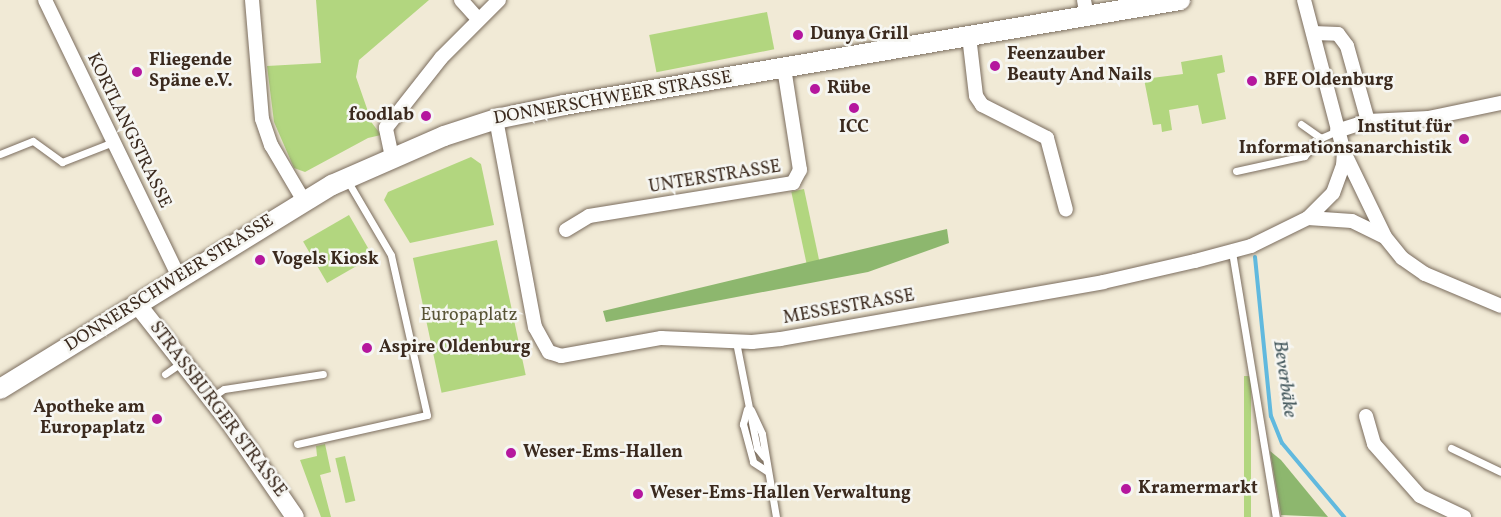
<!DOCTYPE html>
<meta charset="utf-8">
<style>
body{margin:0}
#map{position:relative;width:1501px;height:517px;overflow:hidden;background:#f1ead6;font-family:Vollkorn,serif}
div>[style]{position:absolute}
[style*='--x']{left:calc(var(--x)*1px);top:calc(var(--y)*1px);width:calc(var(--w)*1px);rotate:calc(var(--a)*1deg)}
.green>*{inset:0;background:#b2d67f;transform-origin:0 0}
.forest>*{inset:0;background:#8db76e}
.stream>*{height:4px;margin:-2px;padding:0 2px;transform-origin:2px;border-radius:2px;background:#61b9de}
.roads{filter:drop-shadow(0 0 2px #7b6d5e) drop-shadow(0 0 2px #7b6d5e)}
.service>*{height:7px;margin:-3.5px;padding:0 3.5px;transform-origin:3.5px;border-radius:3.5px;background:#fff}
.minor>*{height:14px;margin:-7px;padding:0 7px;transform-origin:7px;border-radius:7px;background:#fff}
.tertiary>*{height:18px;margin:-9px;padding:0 9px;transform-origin:9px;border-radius:9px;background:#fff}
.secondary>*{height:20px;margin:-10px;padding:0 10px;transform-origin:10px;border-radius:10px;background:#fff}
.dots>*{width:16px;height:16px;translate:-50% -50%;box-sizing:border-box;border:3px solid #f6f6f2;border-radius:50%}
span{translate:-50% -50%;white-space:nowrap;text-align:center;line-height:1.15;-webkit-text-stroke:5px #f6f6f2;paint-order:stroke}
.poi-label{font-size:18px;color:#3b2a1e;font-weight:700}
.left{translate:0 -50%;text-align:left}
.right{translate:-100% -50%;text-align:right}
.street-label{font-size:18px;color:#3b2a1e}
.park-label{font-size:18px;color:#595536}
.water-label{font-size:20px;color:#485c61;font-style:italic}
</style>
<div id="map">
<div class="green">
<i style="clip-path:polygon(316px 0,429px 0,359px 60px,356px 77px,372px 123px,381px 135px,368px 138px,305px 172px,294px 168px,274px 122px,267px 66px,321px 63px)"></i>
<i style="left:767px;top:12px;width:38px;height:120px;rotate:79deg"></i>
<i style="clip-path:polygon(1222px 55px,1225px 72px,1217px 74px,1226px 119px,1202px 124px,1198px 105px,1169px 110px,1172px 130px,1162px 132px,1161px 124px,1153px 125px,1144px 79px,1183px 74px,1181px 62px)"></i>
<i style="clip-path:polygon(471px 157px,481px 164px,494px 225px,410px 243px,384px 200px,388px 192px)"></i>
<i style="left:804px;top:189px;width:74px;height:13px;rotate:78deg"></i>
<i style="left:349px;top:215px;width:48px;height:53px;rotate:60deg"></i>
<i style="left:497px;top:240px;width:138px;height:86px;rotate:78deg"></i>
<i style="left:1244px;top:376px;width:7px;height:142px"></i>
<i style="clip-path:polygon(325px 444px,331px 472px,320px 475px,331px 517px,321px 517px,300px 460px,317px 456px,316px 446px)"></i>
<i style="left:345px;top:456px;width:46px;height:10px;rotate:77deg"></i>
</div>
<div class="forest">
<i style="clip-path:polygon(947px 229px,949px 243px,868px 272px,606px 322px,603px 311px)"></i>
<i style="clip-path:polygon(1270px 451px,1281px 460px,1328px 517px,1281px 515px)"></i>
</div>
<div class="stream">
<i style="--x:1255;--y:257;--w:160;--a:84.3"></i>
<i style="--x:1271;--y:416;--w:29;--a:68"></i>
<i style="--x:1282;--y:443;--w:97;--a:50"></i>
</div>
<div class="roads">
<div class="service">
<i style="--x:1301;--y:124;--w:24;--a:35"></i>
<i style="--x:1321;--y:138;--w:17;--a:-24"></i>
<i style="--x:0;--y:154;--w:35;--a:-22"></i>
<i style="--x:33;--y:141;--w:36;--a:36"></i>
<i style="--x:62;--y:162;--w:55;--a:-21.4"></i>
<i style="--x:1236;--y:171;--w:70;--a:-12.4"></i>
<i style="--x:1304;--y:156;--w:25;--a:-47"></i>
<i style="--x:1232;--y:252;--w:269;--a:80.6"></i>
<i style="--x:736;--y:342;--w:108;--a:78.8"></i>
<i style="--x:757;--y:448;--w:11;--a:52"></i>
<i style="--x:165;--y:374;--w:19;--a:-35"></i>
<i style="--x:212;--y:397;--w:14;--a:-34"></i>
<i style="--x:224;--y:389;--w:100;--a:-8.6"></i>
<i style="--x:747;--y:409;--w:16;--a:105"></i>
<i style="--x:743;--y:424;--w:39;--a:75"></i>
<i style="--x:753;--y:462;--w:17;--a:33"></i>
<i style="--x:751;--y:410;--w:26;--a:65"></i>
<i style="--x:762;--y:434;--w:84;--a:80.4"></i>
<i style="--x:297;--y:444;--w:133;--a:-12.6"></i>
<i style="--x:427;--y:415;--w:164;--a:-102.7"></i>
<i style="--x:391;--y:255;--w:87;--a:-120.4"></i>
<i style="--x:1451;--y:448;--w:55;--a:25.6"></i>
</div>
<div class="minor">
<i style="--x:45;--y:0;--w:308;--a:64.2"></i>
<i style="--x:252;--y:0;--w:119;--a:85.2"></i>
<i style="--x:262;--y:119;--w:28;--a:71"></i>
<i style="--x:271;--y:145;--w:65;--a:59.5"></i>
<i style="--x:461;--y:0;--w:25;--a:48"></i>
<i style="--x:1084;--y:0;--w:17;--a:80"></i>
<i style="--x:1304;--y:0;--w:157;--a:75.3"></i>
<i style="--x:1344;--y:152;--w:94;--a:64.2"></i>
<i style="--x:1385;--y:237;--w:27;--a:51"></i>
<i style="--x:1402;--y:258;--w:28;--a:35"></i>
<i style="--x:1425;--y:274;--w:82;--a:22.8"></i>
<i style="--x:1313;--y:33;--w:25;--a:2"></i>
<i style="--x:1338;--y:34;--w:15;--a:53"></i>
<i style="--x:1347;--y:46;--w:78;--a:74.4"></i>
<i style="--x:969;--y:36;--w:60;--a:83.3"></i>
<i style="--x:976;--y:96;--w:11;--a:56"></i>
<i style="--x:982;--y:105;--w:73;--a:26.9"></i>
<i style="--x:1047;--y:138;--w:74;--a:75.2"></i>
<i style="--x:496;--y:119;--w:212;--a:79.4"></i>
<i style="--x:535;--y:327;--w:29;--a:61"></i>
<i style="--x:549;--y:352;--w:13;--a:18"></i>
<i style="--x:561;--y:356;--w:102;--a:-10.2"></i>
<i style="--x:661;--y:338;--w:91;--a:2.5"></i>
<i style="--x:752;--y:342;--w:29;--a:-6"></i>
<i style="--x:781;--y:339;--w:327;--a:-10"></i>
<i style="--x:1103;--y:282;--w:94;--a:-12.9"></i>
<i style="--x:1195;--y:261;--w:58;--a:-15"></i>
<i style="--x:1251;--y:246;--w:64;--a:-26.2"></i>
<i style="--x:1308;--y:218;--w:35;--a:-45"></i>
<i style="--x:1333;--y:193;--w:29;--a:-70"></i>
<i style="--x:1343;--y:166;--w:14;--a:-86"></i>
<i style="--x:1337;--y:131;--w:33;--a:-18"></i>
<i style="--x:1368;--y:121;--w:61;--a:-2.8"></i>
<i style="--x:1429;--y:118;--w:74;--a:-11.8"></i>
<i style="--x:392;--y:157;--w:30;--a:-102"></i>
<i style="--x:386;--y:128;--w:89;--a:-51.8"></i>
<i style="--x:441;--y:58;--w:82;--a:-45"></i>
<i style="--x:1308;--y:218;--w:44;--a:3.9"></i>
<i style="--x:1352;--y:221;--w:34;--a:26"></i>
<i style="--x:566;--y:230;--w:27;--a:-31"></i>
<i style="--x:589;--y:216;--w:207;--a:-9.2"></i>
<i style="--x:793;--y:183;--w:15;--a:-62"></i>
<i style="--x:800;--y:170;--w:103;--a:-98.9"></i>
<i style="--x:1366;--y:416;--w:29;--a:74"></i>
<i style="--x:1374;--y:444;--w:69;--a:48.5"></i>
<i style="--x:1420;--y:496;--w:49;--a:25.5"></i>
</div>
<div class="tertiary">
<i style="--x:137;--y:304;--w:149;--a:51.8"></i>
<i style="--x:229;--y:421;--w:116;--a:55.5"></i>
</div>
<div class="secondary">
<i style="--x:0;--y:389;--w:390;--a:-31.6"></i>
<i style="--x:332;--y:185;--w:122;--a:-23.6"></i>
<i style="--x:444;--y:136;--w:55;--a:-18.1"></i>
<i style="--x:496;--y:119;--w:69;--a:-11.6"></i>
<i style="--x:564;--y:105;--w:625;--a:-9.67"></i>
</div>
</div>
<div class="dots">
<i style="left:798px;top:35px;background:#b5179e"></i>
<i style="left:995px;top:66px;background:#b5179e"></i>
<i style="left:137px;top:72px;background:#b5179e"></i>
<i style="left:1252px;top:81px;background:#b5179e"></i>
<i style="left:815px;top:89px;background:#b5179e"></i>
<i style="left:854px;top:108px;background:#b5179e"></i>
<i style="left:426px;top:116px;background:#b5179e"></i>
<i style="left:1464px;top:139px;background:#b5179e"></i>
<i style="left:260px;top:260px;background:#b5179e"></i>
<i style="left:367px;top:348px;background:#b5179e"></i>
<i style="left:157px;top:419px;background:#b5179e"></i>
<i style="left:511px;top:453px;background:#b5179e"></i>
<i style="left:1126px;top:489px;background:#b5179e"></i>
<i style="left:638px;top:494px;background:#b5179e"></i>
</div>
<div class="poi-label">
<span class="left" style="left:810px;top:35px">Dunya Grill</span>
<span class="left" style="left:1007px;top:66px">Feenzauber<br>Beauty And Nails</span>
<span class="left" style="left:149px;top:72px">Fliegende<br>Späne e.V.</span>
<span class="left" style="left:1264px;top:81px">BFE Oldenburg</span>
<span class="left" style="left:827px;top:89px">Rübe</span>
<span class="right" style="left:414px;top:116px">foodlab</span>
<span style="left:854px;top:128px">ICC</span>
<span class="right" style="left:1452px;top:139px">Institut für<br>Informationsanarchistik</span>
<span class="left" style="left:272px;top:260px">Vogels Kiosk</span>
<span class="left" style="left:379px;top:348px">Aspire Oldenburg</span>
<span class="right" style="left:145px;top:419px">Apotheke am<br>Europaplatz</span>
<span class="left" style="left:523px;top:453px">Weser-Ems-Hallen</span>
<span class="left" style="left:1138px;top:489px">Kramermarkt</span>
<span class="left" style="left:650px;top:494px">Weser-Ems-Hallen Verwaltung</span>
</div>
<div class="street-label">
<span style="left:613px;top:99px;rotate:-10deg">DONNERSCHWEER STRASSE</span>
<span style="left:128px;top:131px;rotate:64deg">KORTLANGSTRASSE</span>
<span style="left:715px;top:178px;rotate:-9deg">UNTERSTRASSE</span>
<span style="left:170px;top:284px;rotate:-32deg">DONNERSCHWEER STRASSE</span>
<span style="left:849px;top:308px;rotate:-10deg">MESSESTRASSE</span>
<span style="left:217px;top:410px;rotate:53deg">STRASSBURGER STRASSE</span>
</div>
<div class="park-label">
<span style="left:469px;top:316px">Europaplatz</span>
</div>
<div class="water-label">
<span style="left:1284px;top:379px;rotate:82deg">Beverbäke</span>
</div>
</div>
